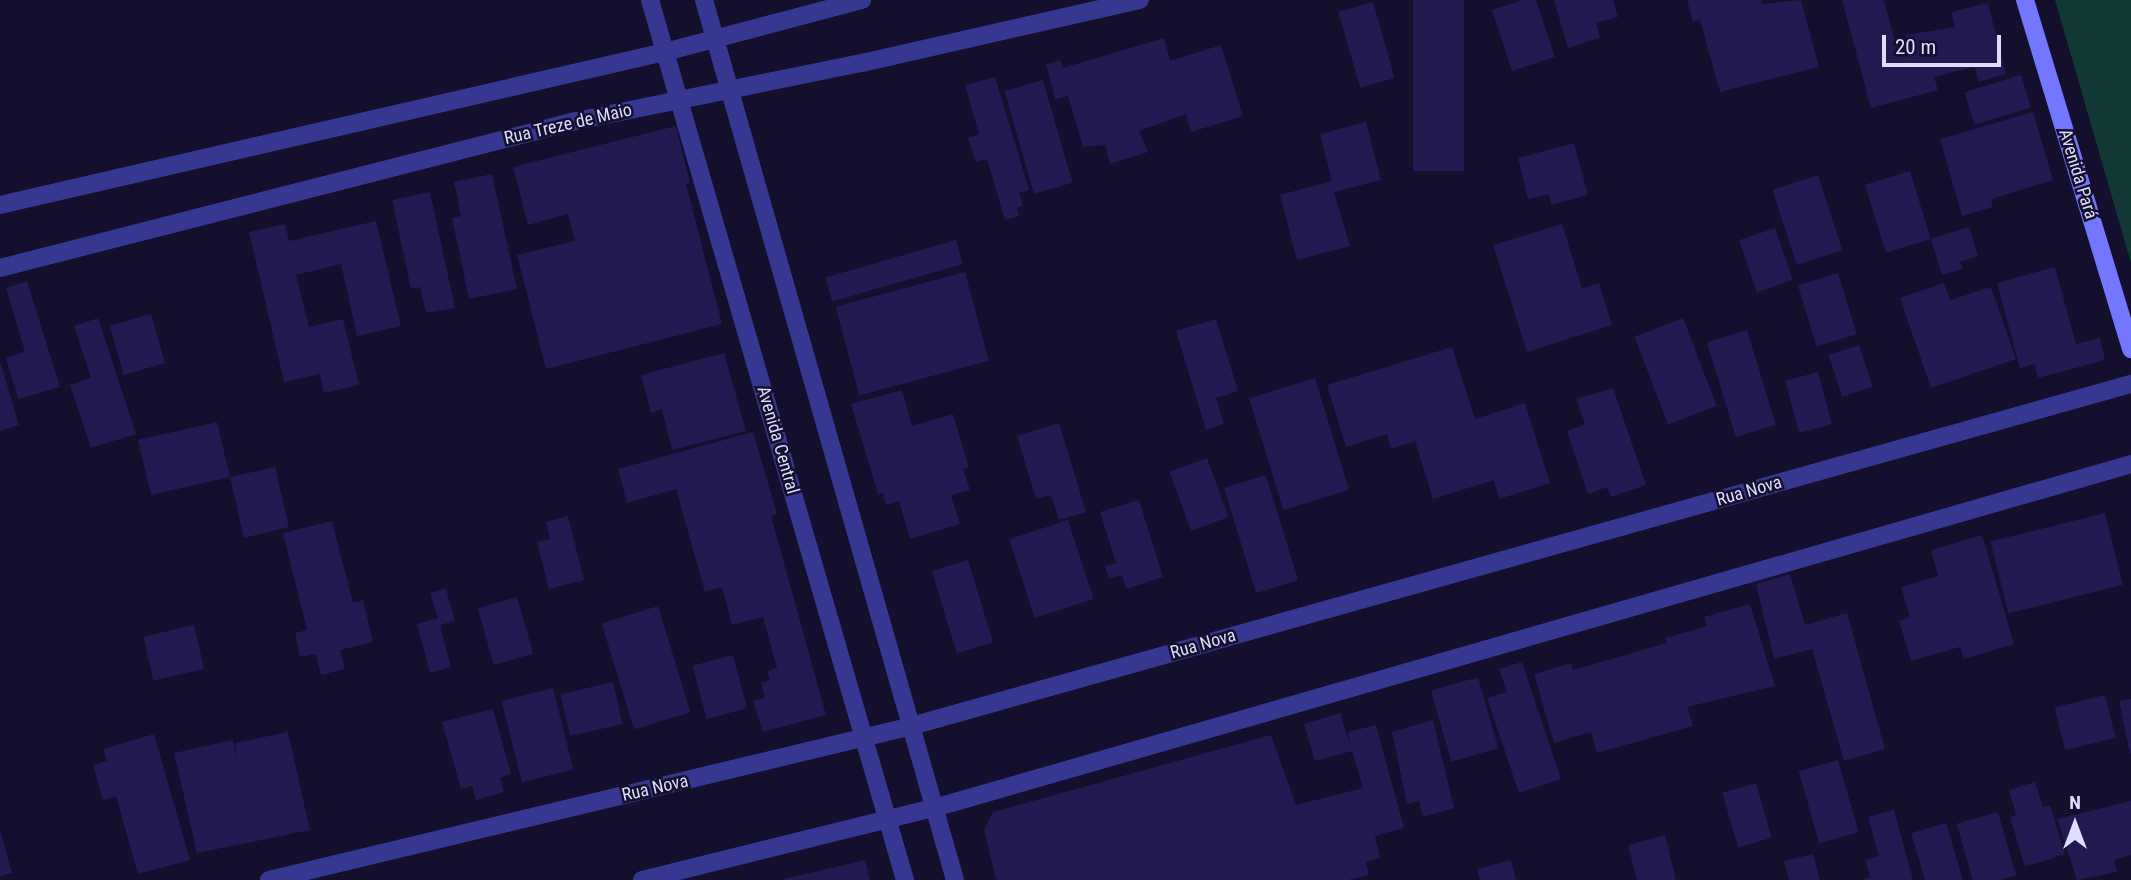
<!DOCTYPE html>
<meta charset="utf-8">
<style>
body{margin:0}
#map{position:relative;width:2131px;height:880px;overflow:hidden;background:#130f2d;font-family:"Roboto Condensed",sans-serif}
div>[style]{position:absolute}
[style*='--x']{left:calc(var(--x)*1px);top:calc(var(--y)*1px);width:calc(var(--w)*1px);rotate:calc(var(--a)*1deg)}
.green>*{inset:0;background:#113835}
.building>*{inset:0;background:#221950;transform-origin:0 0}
.street>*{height:18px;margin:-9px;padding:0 9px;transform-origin:9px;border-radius:9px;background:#363790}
.secondary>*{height:18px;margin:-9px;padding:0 9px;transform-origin:9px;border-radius:9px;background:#7376ff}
span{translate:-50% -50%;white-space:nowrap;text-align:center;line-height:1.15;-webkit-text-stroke:5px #130f2d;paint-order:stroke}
.street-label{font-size:18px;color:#dedcff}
.north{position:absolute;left:2040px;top:789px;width:70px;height:70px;-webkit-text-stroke:5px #130f2d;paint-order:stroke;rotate:0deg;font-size:19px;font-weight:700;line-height:28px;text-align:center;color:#dedcff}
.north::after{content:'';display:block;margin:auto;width:24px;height:32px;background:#dedcff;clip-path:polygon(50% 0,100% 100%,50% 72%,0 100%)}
.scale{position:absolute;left:1882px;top:35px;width:119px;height:32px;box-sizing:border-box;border:4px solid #dedcff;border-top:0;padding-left:9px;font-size:21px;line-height:24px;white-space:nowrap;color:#dedcff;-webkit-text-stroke:5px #130f2d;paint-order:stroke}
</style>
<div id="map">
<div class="green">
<i style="clip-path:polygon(2055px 0,2131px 0,2131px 263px)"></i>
</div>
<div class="building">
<i style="left:1413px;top:0;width:51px;height:171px"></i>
<i style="clip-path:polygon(1522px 0,1536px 0,1555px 57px,1512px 71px,1492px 10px)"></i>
<i style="clip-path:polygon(1554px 0,1613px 0,1618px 17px,1596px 23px,1600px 38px,1568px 48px)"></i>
<i style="clip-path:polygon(1687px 0,1761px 0,1762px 4px,1801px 0,1819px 67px,1720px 92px,1700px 20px,1693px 22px)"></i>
<i style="clip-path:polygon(1842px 0,1884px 0,1896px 46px,1907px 44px,1906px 35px,1955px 27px,1951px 12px,1988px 3px,2006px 74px,1978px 82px,1975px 67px,1934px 77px,1938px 90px,1871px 108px)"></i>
<i style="left:1373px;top:2px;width:79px;height:36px;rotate:74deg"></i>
<i style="clip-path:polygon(1164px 38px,1170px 61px,1221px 45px,1243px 116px,1191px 132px,1186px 114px,1139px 131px,1148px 152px,1110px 164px,1105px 145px,1083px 147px,1068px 96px,1055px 99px,1046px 64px,1060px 60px,1063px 68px)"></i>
<i style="left:2021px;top:75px;width:34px;height:59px;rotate:73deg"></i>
<i style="clip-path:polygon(995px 77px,1029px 190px,1019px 193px,1023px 206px,1017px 208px,1019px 216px,1005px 220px,987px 159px,976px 162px,968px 138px,979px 134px,965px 85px)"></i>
<i style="left:1043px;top:80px;width:107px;height:40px;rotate:74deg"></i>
<i style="clip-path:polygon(2033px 112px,2053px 180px,1991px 199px,1993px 207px,1962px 216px,1940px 139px)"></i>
<i style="clip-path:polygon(1366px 122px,1381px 180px,1334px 192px,1350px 246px,1297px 260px,1280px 195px,1332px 181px,1320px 134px)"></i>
<i style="clip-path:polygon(676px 126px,690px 183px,686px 184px,722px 324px,546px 369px,517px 255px,575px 241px,568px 214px,528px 225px,513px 167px)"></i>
<i style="clip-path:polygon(1574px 143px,1588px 195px,1551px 205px,1549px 194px,1528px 199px,1518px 158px)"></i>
<i style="left:1910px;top:171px;width:71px;height:47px;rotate:73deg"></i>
<i style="clip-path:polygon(492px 174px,517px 289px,469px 299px,452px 218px,461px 216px,454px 182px)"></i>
<i style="left:1818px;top:175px;width:79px;height:48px;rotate:72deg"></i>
<i style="clip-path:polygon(430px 192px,455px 308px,426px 313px,420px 287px,411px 289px,392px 200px)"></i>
<i style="clip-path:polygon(376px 221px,401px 326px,357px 336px,341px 264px,296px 275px,309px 327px,343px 319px,359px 385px,324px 393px,320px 374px,284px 382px,249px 232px,285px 224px,289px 241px)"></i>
<i style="clip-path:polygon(1562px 224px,1582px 288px,1599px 283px,1612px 325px,1527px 352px,1493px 245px)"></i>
<i style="clip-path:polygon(1969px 227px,1978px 256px,1960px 262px,1963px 269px,1942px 275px,1931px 239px)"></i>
<i style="left:1775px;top:228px;width:55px;height:38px;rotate:71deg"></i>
<i style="left:956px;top:240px;width:25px;height:136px;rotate:74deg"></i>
<i style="clip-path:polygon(2055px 267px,2076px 344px,2100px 338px,2105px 360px,2038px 378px,2035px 364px,2020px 368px,1997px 283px)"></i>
<i style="left:965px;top:272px;width:92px;height:134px;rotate:75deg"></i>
<i style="left:1838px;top:273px;width:64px;height:42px;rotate:73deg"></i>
<i style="clip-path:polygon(27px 281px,60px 387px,18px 399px,6px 358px,25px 352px,6px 288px)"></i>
<i style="clip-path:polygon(1944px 283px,1950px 300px,1991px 287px,2016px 359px,1931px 388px,1900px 298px)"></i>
<i style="left:151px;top:314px;width:51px;height:43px;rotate:74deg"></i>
<i style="clip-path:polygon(98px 318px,136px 434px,91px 448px,70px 385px,91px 378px,74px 326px)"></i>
<i style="left:1683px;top:318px;width:94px;height:52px;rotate:69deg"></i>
<i style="clip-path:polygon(1216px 319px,1238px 391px,1216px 398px,1224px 424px,1206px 430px,1176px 331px)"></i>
<i style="left:1747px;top:330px;width:99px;height:42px;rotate:73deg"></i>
<i style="left:1859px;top:345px;width:44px;height:32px;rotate:72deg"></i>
<i style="clip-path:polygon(1452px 347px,1475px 419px,1525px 403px,1550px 483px,1499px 499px,1494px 480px,1433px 499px,1415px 441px,1391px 449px,1387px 434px,1346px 447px,1327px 385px)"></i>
<i style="clip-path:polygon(724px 353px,746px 431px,672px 450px,662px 409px,651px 413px,641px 375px)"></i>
<i style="clip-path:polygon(0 361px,19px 425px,0 431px)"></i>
<i style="left:1818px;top:372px;width:54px;height:34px;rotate:75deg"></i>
<i style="left:1315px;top:378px;width:117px;height:69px;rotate:73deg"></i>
<i style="clip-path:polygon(1613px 388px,1646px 485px,1611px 497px,1607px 487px,1588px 494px,1567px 431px,1585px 424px,1576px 399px)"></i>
<i style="clip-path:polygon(902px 390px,912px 426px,953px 414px,969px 468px,963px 469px,970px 490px,951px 495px,960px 524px,910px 539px,899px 501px,886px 505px,883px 493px,878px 494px,851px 404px)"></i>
<i style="clip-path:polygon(217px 422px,230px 477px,275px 467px,289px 527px,244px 538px,230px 477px,151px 495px,138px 440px)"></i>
<i style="clip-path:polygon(1059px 423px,1086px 512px,1059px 520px,1051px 495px,1036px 499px,1017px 436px)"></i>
<i style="clip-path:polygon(753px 432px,777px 514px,771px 516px,826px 715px,763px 732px,753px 701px,765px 698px,761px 683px,770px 680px,767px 671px,777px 668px,763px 617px,732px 625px,722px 587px,705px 592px,676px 489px,627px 503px,618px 469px)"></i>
<i style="left:1207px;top:458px;width:63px;height:40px;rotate:70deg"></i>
<i style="left:1266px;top:475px;width:110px;height:44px;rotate:73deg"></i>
<i style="clip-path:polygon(1139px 500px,1163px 577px,1126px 589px,1122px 575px,1109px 579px,1105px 566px,1116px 563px,1100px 512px)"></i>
<i style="left:2105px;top:513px;width:74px;height:118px;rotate:76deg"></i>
<i style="clip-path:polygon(568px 516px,584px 580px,549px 589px,537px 542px,550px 539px,546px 522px)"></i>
<i style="left:1068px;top:520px;width:83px;height:62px;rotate:72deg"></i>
<i style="clip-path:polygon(332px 521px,353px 603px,363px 600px,373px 642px,340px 650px,345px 669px,321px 675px,316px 654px,300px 657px,295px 633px,307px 630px,283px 533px)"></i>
<i style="clip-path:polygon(1982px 535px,2014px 644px,1964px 659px,1960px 647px,1911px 661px,1899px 621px,1910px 617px,1901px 587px,1938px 576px,1931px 550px)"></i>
<i style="left:968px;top:560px;width:86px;height:38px;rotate:73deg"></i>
<i style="clip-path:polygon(1790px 574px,1805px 625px,1847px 613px,1885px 749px,1844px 761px,1812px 649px,1774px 659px,1756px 584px)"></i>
<i style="clip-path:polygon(446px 589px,455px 621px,440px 625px,451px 667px,430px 673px,417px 624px,438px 618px,430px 593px)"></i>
<i style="left:517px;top:597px;width:59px;height:41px;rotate:74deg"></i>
<i style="clip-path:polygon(1750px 604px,1775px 686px,1687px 707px,1693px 726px,1597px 753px,1591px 732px,1554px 743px,1534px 674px,1571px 663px,1573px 670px,1667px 643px,1665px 638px,1707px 626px,1704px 617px)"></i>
<i style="left:658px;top:606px;width:111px;height:59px;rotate:73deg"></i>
<i style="left:194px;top:625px;width:45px;height:52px;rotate:77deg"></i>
<i style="left:733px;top:655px;width:55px;height:42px;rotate:75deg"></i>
<i style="clip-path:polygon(1522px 662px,1561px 779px,1519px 793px,1487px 698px,1507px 692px,1499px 669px)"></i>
<i style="left:1478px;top:677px;width:74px;height:49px;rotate:74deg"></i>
<i style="left:613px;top:682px;width:43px;height:54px;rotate:77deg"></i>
<i style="left:553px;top:688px;width:84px;height:53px;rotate:76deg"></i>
<i style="left:2105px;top:695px;width:44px;height:52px;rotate:76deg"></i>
<i style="clip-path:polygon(2131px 699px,2131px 753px,2130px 754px,2119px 701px)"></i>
<i style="clip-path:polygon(493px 709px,511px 774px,500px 778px,504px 792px,476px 800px,472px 786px,461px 789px,442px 722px)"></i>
<i style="clip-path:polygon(1340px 713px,1350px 745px,1348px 732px,1376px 725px,1404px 828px,1375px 836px,1380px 858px,1366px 862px,1369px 875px,1348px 880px,996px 880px,984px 829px,993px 812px,1271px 735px,1296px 805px,1363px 788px,1352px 751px,1315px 761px,1304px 724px)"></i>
<i style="clip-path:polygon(1433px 720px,1454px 808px,1423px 817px,1419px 801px,1407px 804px,1392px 732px)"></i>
<i style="clip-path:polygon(288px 732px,310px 830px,197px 853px,174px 753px,233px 740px,238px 762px,235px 743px)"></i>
<i style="clip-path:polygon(154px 734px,190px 860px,138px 874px,116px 796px,103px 800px,93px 765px,107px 761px,103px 749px)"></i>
<i style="left:1838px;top:760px;width:75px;height:41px;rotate:74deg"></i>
<i style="clip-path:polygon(2035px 782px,2043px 807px,2050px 805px,2065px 854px,2025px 867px,2010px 817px,2016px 815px,2009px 790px)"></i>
<i style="left:1756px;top:783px;width:57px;height:35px;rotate:74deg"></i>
<i style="clip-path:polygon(2131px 801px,2131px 855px,2114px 860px,2117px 872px,2077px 880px,2057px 819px)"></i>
<i style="clip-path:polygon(1894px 810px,1913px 880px,1861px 880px,1870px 877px,1865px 860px,1879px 856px,1868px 817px)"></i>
<i style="left:1998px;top:812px;width:66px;height:43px;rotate:74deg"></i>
<i style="clip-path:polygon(1946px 823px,1963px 880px,1925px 880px,1911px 833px)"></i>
<i style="clip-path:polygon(0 830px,12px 873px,0 876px)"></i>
<i style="clip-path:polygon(1665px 835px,1676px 880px,1637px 880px,1628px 845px)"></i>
<i style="clip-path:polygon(1813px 854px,1820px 880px,1789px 880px,1784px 861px)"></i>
<i style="clip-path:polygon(865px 860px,870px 880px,784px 880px,784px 879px)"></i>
<i style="clip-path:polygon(1511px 860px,1516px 880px,1480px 880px,1477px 869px)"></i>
</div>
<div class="street">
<i style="--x:650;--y:0;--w:916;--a:73.84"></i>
<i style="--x:704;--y:0;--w:915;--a:74.08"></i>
<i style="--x:0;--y:205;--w:682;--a:-12.96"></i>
<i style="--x:665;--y:52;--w:204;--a:-14.8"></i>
<i style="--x:0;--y:268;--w:594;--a:-14.32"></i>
<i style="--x:576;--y:121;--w:292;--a:-11.5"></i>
<i style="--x:862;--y:63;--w:285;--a:-12.8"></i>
<i style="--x:269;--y:880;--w:657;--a:-13.47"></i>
<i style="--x:908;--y:727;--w:1270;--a:-15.67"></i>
<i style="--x:642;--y:880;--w:301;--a:-13.9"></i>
<i style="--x:934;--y:808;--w:1245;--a:-16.03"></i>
</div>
<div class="secondary">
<i style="--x:2025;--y:0;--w:365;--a:73.1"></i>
</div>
<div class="street-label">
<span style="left:568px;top:124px;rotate:-13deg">Rua Treze de Maio</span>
<span style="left:2078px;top:174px;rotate:73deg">Avenida Pará</span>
<span style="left:778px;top:440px;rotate:74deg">Avenida Central</span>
<span style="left:1749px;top:491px;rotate:-16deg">Rua Nova</span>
<span style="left:1203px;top:644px;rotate:-16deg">Rua Nova</span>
<span style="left:655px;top:788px;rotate:-13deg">Rua Nova</span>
</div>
<div class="north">N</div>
<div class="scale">20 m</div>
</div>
